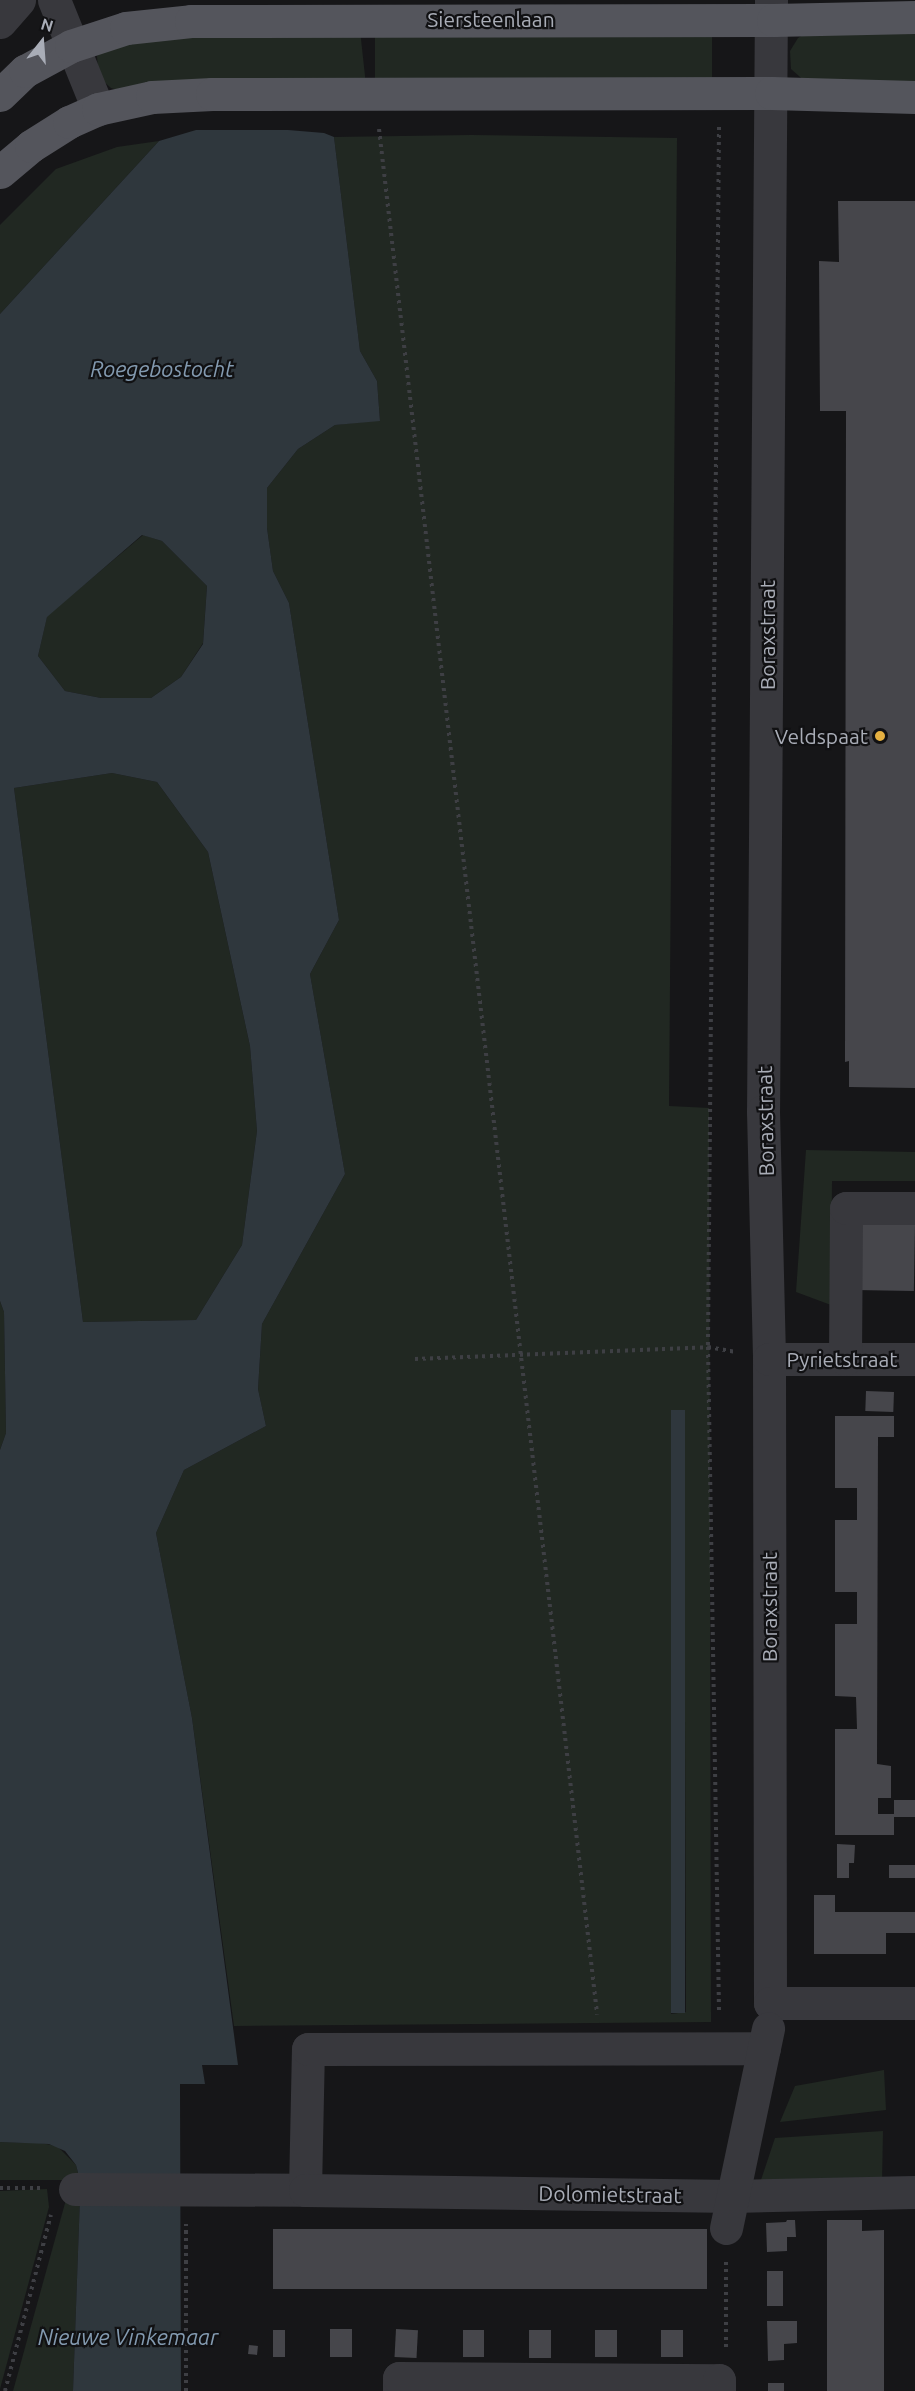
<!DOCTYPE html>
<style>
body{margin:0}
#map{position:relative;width:915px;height:2391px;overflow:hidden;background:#161618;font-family:Ubuntu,sans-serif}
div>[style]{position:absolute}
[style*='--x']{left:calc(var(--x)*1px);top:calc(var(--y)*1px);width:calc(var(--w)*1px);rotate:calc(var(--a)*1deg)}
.green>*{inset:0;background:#212822;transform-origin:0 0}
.water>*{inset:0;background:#2f373d;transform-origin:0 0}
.building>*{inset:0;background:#46464b;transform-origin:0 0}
.path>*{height:4px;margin-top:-2px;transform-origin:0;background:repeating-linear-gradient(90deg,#3e3f44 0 3px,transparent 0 7.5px)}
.minor>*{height:33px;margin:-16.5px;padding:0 16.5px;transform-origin:16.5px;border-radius:16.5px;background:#38383d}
.major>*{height:33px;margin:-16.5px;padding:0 16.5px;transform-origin:16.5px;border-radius:16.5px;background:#54555c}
.dots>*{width:16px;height:16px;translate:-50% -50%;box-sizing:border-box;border:3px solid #111113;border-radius:50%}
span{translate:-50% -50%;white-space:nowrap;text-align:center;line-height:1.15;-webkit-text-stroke:4.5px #111113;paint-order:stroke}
.street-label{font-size:21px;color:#a9adb7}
.poi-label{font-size:21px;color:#a9adb7}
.right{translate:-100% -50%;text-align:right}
.water-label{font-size:22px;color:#839ab0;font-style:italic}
.north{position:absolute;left:12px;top:12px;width:60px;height:60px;-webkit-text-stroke:4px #111113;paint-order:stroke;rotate:17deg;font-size:16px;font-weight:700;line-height:24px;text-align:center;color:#a9adb7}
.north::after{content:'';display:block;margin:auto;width:21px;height:27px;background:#a9adb7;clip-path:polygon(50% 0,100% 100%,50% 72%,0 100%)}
</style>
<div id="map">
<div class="green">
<i style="left:712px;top:29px;width:55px;height:337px;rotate:90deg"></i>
<i style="clip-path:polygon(360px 30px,366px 85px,122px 91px,111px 88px,102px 80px,98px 69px,97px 56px,105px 45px,118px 39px)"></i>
<i style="clip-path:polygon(915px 30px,915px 84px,808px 84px,791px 69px,790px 51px,798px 38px,810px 31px)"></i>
<i style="clip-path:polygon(evenodd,471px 135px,677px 138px,669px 1106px,709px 1108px,711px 2022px,234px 2026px,192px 1718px,156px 1533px,184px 1470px,266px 1426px,258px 1389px,262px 1324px,345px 1174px,310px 974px,339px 920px,289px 603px,273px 571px,267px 528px,267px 488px,298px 449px,335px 425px,380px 420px,377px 381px,360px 351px,334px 137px,471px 135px,684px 1410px,686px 2012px,671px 2014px,671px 1411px,684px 1410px)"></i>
<i style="clip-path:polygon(159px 141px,0 314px,0 225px,56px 169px,117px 147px)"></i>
<i style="clip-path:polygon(143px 535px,162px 541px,207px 586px,203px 643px,181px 677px,151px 698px,101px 698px,65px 691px,38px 656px,47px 616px)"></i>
<i style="clip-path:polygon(112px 773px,157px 782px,208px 852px,250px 1046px,257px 1131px,242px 1245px,196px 1320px,83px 1322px,14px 788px)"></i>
<i style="clip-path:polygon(806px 1150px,915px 1152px,915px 1181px,832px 1181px,831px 1305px,796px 1292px)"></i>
<i style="clip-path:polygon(0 1301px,4px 1312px,6px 1433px,0 1450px)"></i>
<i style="clip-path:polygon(884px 2070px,886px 2110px,780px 2122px,795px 2086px)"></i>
<i style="clip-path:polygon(883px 2131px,882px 2182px,760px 2183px,775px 2138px)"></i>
<i style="clip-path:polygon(0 2142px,40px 2143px,57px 2146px,76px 2165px,80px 2180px,0 2180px)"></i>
<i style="clip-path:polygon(47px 2189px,49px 2207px,0 2389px,0 2191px)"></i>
<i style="clip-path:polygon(67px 2196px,80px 2197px,73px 2391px,13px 2391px)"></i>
</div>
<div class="water">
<i style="clip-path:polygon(evenodd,196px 130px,288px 130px,324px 133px,334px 137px,360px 351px,377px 381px,380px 421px,335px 425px,298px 449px,267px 488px,267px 528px,273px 571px,289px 603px,339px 920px,310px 974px,345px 1174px,262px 1324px,258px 1389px,266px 1426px,184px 1470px,156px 1533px,192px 1718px,238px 2065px,202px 2065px,205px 2084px,180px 2084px,181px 2391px,73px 2391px,80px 2197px,80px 2180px,76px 2165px,65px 2151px,49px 2144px,0 2142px,0 1450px,6px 1433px,4px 1312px,0 1301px,0 314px,159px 141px,196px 130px,142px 535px,162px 541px,207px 586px,203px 644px,181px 677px,151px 698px,101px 698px,65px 691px,38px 656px,47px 617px,142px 535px,196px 130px,112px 773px,157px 782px,208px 852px,250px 1046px,257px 1131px,242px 1245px,196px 1320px,83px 1322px,14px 788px,112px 773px)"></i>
<i style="left:685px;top:1410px;width:603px;height:14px;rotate:90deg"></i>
</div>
<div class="building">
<i style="clip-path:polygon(838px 201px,915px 201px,915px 1088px,849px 1087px,849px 1061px,845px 1062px,846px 411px,820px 411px,819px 261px,839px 262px)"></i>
<i style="left:856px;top:1224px;width:59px;height:66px;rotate:1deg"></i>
<i style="left:866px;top:1391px;width:28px;height:20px;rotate:2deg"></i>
<i style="clip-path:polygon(835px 1416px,894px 1416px,894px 1437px,878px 1437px,877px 1764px,891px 1766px,891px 1798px,878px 1798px,878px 1814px,894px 1814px,894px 1800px,915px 1800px,915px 1817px,894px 1817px,894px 1835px,835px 1835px,835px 1729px,857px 1729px,856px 1697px,835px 1696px,835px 1624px,857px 1624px,857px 1592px,835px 1592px,835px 1520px,857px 1520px,857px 1488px,835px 1488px)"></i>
<i style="clip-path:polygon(837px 1844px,855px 1845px,854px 1863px,849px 1863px,849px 1878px,837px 1878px)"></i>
<i style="left:889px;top:1865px;width:26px;height:13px"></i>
<i style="clip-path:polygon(814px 1895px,835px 1895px,835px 1912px,915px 1912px,915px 1933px,886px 1933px,886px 1954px,814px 1954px)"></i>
<i style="clip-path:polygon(787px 2220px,795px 2220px,796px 2237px,787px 2237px,787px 2251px,767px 2252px,766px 2223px,786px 2222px)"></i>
<i style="clip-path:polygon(827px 2220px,862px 2220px,862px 2231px,884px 2230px,884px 2391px,827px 2391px)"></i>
<i style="left:273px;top:2229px;width:434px;height:60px"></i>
<i style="left:767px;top:2271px;width:16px;height:35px"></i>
<i style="clip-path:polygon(767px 2321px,797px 2321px,797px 2343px,784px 2344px,784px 2360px,768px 2361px)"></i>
<i style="left:352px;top:2329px;width:28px;height:22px;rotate:90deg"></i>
<i style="left:396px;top:2329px;width:22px;height:28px;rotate:3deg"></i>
<i style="left:273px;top:2330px;width:12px;height:27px"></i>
<i style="left:463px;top:2330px;width:21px;height:27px"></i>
<i style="left:529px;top:2330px;width:22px;height:28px"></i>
<i style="left:595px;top:2330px;width:22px;height:27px"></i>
<i style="left:661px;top:2330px;width:22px;height:27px"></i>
<i style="left:249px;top:2345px;width:9px;height:9px;rotate:6deg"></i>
<i style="left:768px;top:2383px;width:16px;height:8px"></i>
</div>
<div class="path">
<i style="--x:719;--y:127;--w:1220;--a:90.52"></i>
<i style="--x:708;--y:1347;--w:665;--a:89.05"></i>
<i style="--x:379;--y:129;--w:1898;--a:83.4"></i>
<i style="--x:415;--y:1359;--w:293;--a:-2.3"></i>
<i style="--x:708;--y:1347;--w:27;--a:10"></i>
<i style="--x:0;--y:2188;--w:41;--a:0"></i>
<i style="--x:726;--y:2262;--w:85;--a:90"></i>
<i style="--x:5;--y:2391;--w:182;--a:-75.4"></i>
<i style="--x:186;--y:2391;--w:167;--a:-90"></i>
</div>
<div class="minor">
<i style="--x:54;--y:0;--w:118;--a:68"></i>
<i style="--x:771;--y:0;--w:1111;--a:90.41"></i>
<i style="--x:763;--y:1111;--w:248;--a:88.6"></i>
<i style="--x:769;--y:1359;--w:644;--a:89.91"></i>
<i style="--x:770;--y:2003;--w:145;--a:0"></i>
<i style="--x:0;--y:22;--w:29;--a:-49"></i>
<i style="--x:769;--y:1359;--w:146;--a:0"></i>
<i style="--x:845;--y:1359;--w:151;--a:-89.6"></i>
<i style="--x:846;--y:1208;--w:69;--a:0"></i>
<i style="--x:75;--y:2189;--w:230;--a:0.2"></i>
<i style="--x:305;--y:2190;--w:141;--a:-88.8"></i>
<i style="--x:308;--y:2049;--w:456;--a:-0.1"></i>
<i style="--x:305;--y:2190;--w:428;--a:0.8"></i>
<i style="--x:733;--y:2196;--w:182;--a:-1.3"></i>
<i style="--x:726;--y:2228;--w:204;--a:-78.1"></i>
<i style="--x:399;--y:2391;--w:13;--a:-90"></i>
<i style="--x:399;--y:2378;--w:320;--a:0.4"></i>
<i style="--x:719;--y:2380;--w:11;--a:90"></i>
</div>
<div class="major">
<i style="--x:0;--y:95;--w:35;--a:-44"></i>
<i style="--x:25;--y:71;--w:52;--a:-28.5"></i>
<i style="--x:71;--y:46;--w:58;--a:-18.1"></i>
<i style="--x:126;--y:28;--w:65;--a:-6.1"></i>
<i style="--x:191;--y:21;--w:582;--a:-0.1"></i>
<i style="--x:773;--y:20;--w:142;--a:-1.2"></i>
<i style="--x:0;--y:172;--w:40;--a:-40"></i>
<i style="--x:31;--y:146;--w:45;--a:-32.3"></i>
<i style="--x:69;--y:122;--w:32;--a:-24"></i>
<i style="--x:98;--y:109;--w:55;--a:-12.5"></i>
<i style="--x:152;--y:97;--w:60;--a:-2.9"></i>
<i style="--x:212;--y:94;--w:559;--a:-0.1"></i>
<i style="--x:771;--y:93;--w:144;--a:1.6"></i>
</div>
<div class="dots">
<i style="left:880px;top:736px;background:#e5b041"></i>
</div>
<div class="street-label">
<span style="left:491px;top:19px">Siersteenlaan</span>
<span style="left:767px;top:635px;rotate:-90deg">Boraxstraat</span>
<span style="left:765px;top:1121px;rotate:-91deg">Boraxstraat</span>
<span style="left:842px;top:1359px">Pyrietstraat</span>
<span style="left:769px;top:1607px;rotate:-90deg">Boraxstraat</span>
<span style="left:610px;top:2194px;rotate:1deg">Dolomietstraat</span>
</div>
<div class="poi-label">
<span class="right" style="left:868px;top:736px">Veldspaat</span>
</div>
<div class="water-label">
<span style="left:162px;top:369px">Roegebostocht</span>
<span style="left:128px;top:2337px">Nieuwe Vinkemaar</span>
</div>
<div class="north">N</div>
</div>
